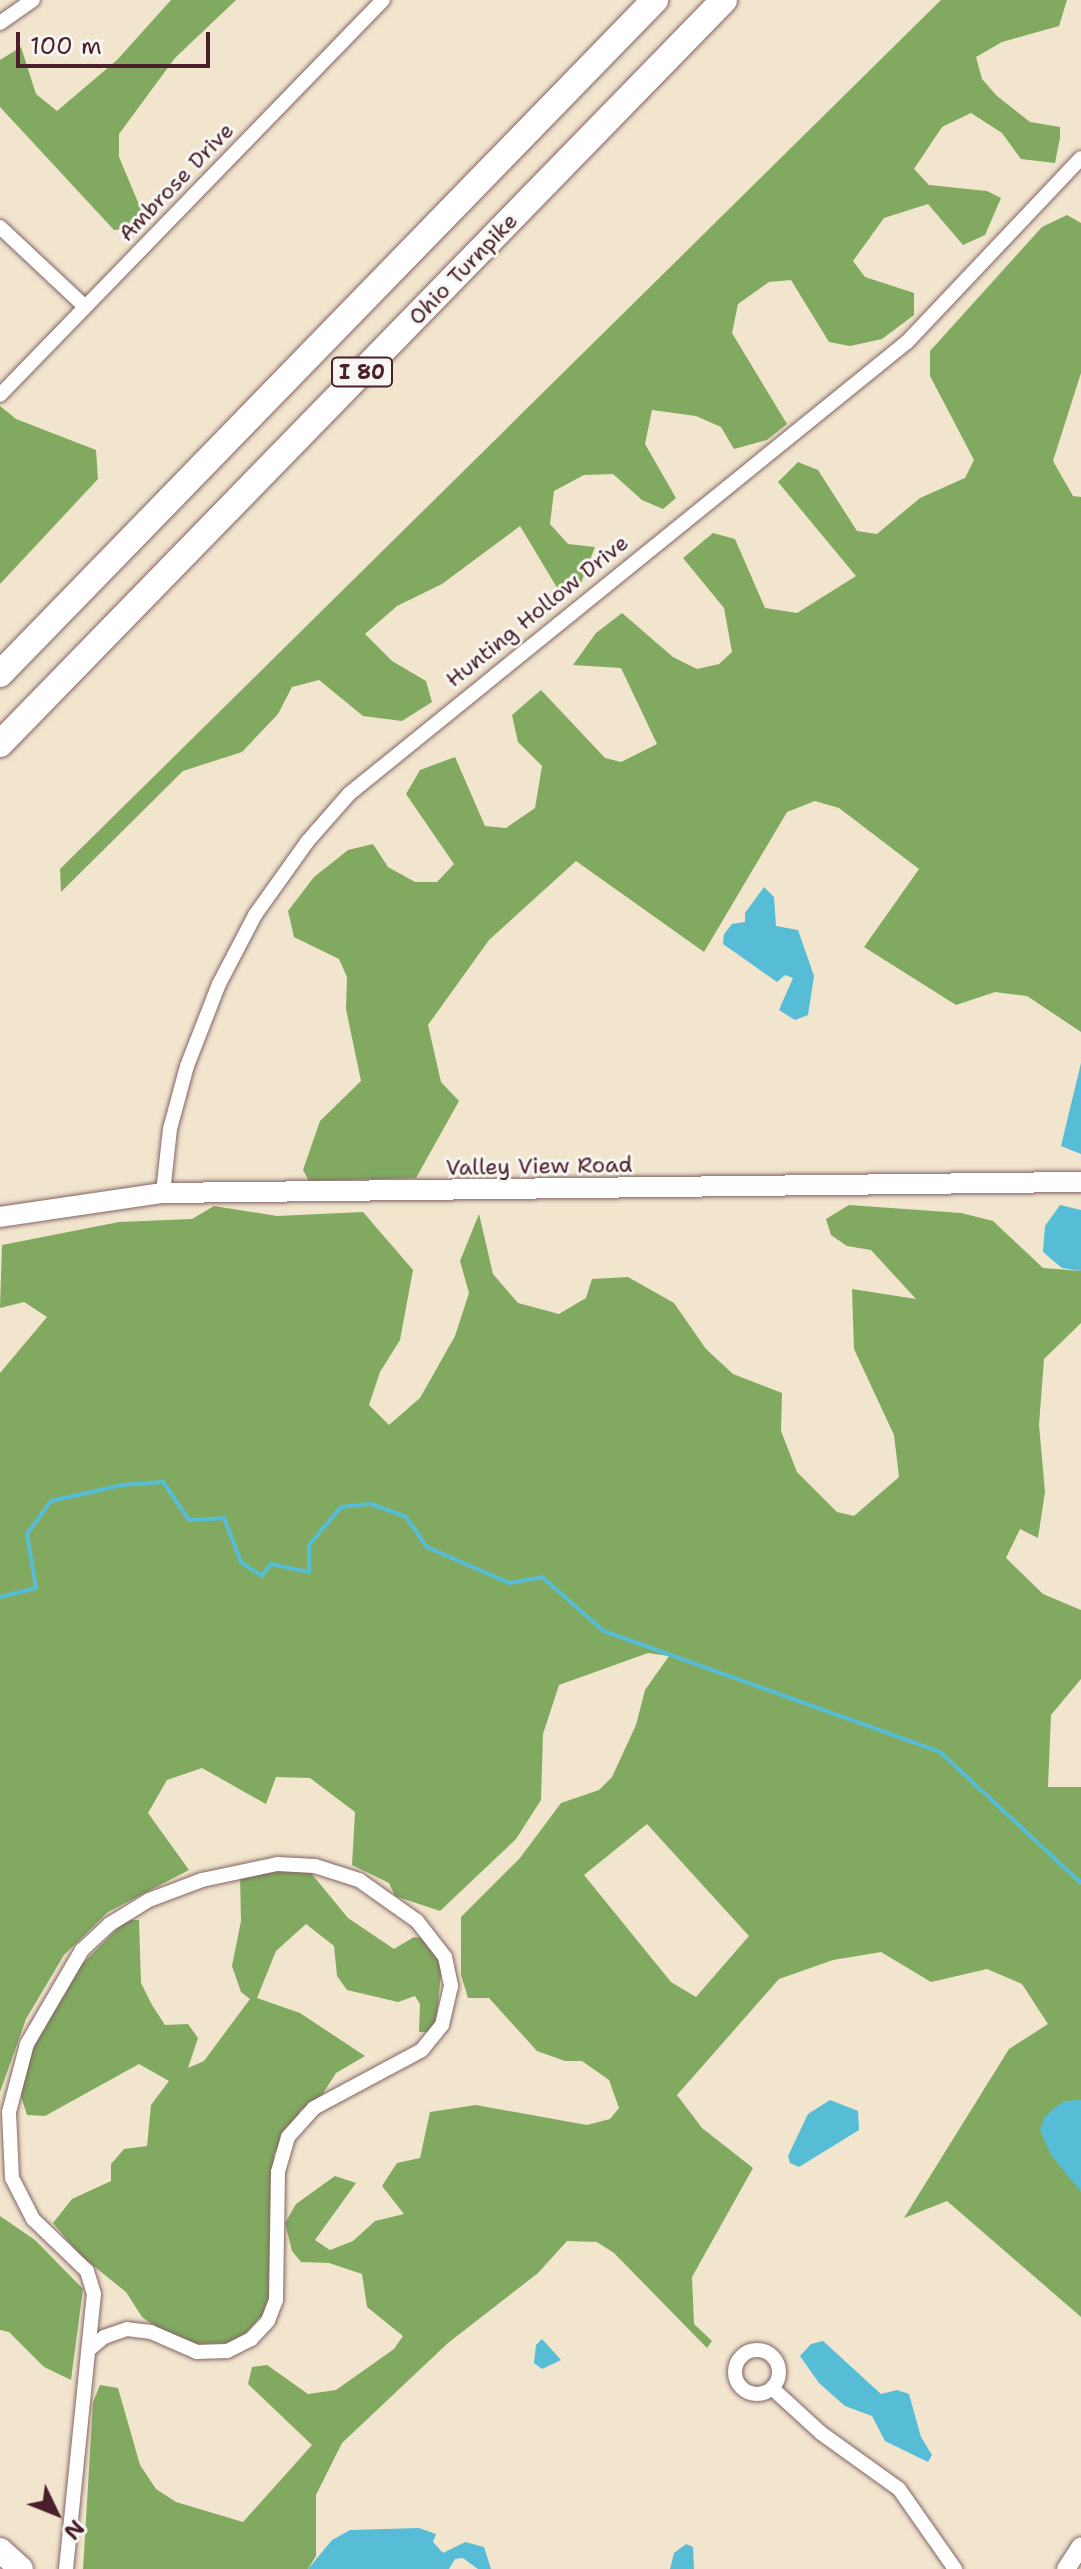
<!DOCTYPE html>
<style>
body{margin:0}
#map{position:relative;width:1081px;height:2569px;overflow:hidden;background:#f1e5ce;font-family:"Shantell Sans",sans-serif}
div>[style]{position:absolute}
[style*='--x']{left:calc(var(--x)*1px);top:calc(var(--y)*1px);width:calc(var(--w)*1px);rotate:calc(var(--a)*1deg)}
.forest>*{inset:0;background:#81aa60}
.water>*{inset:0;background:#57bcd5}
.stream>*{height:4px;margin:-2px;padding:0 2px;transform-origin:2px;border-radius:2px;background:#57bcd5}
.roads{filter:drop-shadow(0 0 2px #846464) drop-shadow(0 0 2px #846464)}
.minor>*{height:14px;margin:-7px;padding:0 7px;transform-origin:7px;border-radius:7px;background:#fff}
.minor>.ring{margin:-7px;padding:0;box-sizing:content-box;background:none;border:14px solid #fff;border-radius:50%}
.tertiary>*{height:18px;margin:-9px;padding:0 9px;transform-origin:9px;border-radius:9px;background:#fff}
.secondary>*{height:20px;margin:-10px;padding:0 10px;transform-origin:10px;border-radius:10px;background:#fff}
.primary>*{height:24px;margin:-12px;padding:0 12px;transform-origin:12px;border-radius:12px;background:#fff}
.motorway>*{height:26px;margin:-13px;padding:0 13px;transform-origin:13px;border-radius:13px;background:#fff}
span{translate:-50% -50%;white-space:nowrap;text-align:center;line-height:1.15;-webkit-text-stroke:6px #f6f6f2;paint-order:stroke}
.shield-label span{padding:2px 6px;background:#f6f6f2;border:2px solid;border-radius:6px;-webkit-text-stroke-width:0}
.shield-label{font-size:20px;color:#4a1f2b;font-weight:700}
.street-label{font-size:22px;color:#4a1f2b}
.north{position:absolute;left:16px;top:2473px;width:80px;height:80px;-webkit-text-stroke:6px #f6f6f2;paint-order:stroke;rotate:133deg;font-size:22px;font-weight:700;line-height:32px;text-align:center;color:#4a1f2b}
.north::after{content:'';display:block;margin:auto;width:28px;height:36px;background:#4a1f2b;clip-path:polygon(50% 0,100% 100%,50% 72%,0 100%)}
.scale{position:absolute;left:16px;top:32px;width:194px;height:36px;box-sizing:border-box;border:4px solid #4a1f2b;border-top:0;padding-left:10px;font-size:24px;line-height:28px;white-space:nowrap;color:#4a1f2b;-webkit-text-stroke:6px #f6f6f2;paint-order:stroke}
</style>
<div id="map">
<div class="forest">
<i style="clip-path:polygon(171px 0,236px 0,175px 58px,119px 134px,119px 157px,143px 214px,135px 228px,114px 230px,0 107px,0 60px,21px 47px,36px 94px,57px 111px,117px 60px)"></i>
<i style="clip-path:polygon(941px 0,1067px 0,1059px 26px,1002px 42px,976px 57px,982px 79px,997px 96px,1030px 122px,1060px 127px,1060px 138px,1055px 163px,1021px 159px,1002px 133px,971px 113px,942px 127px,914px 169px,929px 185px,987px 191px,1001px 198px,985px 235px,963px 245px,928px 204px,884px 218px,853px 261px,865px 277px,914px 293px,914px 315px,882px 339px,850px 346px,829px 342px,791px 280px,769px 282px,738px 304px,732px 333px,787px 424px,767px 440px,734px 449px,721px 427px,696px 416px,652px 410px,645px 444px,676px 498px,663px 509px,642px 500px,613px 474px,584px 475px,554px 491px,550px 524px,568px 544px,595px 547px,579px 588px,562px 596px,520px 526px,442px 584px,397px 606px,365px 634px,392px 661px,426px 681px,432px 702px,402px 721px,363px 716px,319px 680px,292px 687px,278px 714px,242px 752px,183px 771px,61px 892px,60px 869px)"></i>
<i style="clip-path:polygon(1067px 215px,1081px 223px,1081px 373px,1053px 461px,1073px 496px,1081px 497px,1081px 1032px,1027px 996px,995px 992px,956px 1005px,864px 947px,919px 869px,839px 808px,815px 801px,787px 812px,704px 952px,576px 861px,489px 940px,428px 1025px,441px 1082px,459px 1101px,416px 1178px,309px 1181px,303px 1170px,320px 1121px,361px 1081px,346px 1009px,347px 977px,339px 959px,294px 937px,288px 911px,314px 877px,348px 850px,373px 844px,388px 867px,415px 882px,437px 882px,454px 864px,406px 794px,420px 770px,455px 757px,485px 826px,506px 828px,535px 808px,542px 766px,518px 742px,512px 715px,541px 690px,605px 758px,621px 762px,657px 744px,621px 668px,573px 665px,596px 633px,622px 613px,673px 657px,697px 669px,719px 664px,732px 652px,724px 608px,683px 558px,713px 533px,735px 539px,765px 608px,797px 613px,856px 576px,778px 482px,798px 462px,818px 470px,857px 531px,877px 534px,920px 498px,965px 478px,974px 460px,930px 376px,930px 351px,1042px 227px)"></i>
<i style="clip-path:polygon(0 406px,16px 419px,96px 450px,98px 479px,0 584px)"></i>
<i style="clip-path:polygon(evenodd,849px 1205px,961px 1213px,993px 1221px,1043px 1268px,1081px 1271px,1081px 1323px,1044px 1359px,1039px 1425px,1045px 1492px,1038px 1538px,1020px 1529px,1006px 1558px,1043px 1594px,1081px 1610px,1081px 1679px,1051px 1715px,1048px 1787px,1081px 1787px,1081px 2317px,947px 2201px,904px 2218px,1009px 2049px,1048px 2024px,1022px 1984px,987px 1969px,931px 1982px,881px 1952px,833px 1960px,779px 1979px,677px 2095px,702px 2128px,753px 2168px,692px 2277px,694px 2324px,712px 2341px,707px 2348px,614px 2253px,597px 2242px,567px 2241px,538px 2273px,448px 2343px,342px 2443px,316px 2495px,316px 2556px,308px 2569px,83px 2569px,93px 2402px,100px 2385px,118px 2388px,140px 2465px,156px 2489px,176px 2502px,243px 2522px,312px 2445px,248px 2384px,252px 2367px,267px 2365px,308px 2394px,336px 2390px,394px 2349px,403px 2336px,367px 2307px,362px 2274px,329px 2263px,301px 2262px,292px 2251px,285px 2223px,296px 2204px,335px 2176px,356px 2183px,315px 2240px,330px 2250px,353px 2241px,375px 2221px,404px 2214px,382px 2186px,397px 2163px,420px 2158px,430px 2112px,476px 2105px,587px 2125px,610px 2119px,619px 2108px,609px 2080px,582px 2061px,565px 2061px,537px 2051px,489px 1998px,468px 1998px,461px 1975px,461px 1917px,520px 1858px,561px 1803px,599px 1790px,612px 1777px,636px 1725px,645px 1690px,669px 1656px,648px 1653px,559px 1685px,543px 1734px,541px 1800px,516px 1839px,440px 1911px,395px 1896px,389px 1883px,352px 1865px,355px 1812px,310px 1778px,276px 1777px,266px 1804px,202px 1768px,167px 1780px,148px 1813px,189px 1870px,108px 1912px,64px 1955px,26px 2019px,0 2092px,0 1373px,47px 1317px,24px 1302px,0 1308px,2px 1245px,119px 1222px,192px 1219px,214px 1206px,277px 1216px,363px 1212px,413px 1270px,400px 1340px,380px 1372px,369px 1405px,389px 1425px,420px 1398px,455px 1336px,469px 1293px,460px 1261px,479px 1214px,493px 1274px,518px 1303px,559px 1314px,586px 1298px,592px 1279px,628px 1277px,674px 1303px,706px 1349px,733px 1374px,782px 1393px,781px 1431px,797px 1472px,837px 1512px,854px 1516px,899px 1477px,894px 1435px,854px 1349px,852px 1289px,916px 1299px,871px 1250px,847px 1246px,831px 1235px,826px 1219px,849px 1205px,647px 1824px,749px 1936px,696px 1997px,671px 1982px,584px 1875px,647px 1824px)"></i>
<i style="clip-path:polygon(294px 1869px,311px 1873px,348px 1918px,394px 1949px,414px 1937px,426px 1939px,442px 1964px,436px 2024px,430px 2032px,419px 2032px,420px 2004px,415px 1996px,398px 2002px,347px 1990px,337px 1976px,334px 1946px,306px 1924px,276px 1951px,257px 1998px,300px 2013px,365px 2056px,336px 2073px,322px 2095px,301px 2110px,274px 2154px,271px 2305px,237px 2343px,196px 2344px,165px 2334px,142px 2317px,126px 2292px,80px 2255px,53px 2223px,72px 2199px,111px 2181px,111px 2164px,124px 2149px,147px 2146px,151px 2105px,169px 2081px,139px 2064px,45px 2116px,27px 2115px,19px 2090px,30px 2048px,76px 1970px,126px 1920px,139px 1920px,141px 1983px,152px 2005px,165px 2025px,188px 2024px,198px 2038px,188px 2068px,204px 2061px,250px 1999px,241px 1992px,232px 1966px,241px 1921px,240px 1874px)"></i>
<i style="clip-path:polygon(0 2216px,35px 2240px,83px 2289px,71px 2380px,44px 2367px,9px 2332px,0 2330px)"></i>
</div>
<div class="water">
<i style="clip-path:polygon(764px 887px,774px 897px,776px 926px,798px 930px,814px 976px,808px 1015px,795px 1020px,779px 1010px,793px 978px,785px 975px,777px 982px,723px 944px,724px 934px,732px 924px,745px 922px,745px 913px)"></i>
<i style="clip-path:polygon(1081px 1063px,1081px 1154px,1061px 1146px)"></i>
<i style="clip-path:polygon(1060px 1205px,1081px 1210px,1081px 1271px,1062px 1268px,1043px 1252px,1045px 1226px)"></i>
<i style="clip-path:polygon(830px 2100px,858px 2111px,859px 2130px,799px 2167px,790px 2163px,788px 2156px,808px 2114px)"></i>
<i style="clip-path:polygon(1081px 2100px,1081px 2192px,1051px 2155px,1040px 2130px,1045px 2116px,1064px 2101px)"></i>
<i style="clip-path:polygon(542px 2339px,561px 2360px,542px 2369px,534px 2363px,536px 2345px)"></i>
<i style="clip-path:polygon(823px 2341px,881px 2394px,897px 2390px,909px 2394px,921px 2437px,932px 2455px,928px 2462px,885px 2441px,872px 2416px,845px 2406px,819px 2383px,800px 2356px,811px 2344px)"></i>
<i style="clip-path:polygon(419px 2528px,436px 2534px,433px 2542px,443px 2553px,465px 2542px,484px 2547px,491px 2569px,478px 2569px,463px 2558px,455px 2559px,449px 2569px,308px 2569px,332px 2540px,350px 2530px)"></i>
<i style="clip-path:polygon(686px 2544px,693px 2547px,694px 2569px,670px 2569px,674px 2553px)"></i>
</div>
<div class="stream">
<i style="--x:0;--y:1597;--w:37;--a:-14"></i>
<i style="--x:36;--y:1588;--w:55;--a:-99.5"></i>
<i style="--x:27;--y:1534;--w:41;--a:-54"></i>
<i style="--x:51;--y:1501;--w:73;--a:-12.7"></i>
<i style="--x:122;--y:1485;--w:41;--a:-4.2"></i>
<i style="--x:163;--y:1482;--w:46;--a:55.6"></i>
<i style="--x:189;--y:1520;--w:35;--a:-3"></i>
<i style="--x:224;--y:1518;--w:47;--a:68.9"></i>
<i style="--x:241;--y:1562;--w:25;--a:34"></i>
<i style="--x:262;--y:1576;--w:15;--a:-53"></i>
<i style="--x:271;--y:1564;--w:39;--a:12"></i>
<i style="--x:309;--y:1572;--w:27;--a:-90"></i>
<i style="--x:309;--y:1545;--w:50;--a:-49.9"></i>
<i style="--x:341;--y:1507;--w:30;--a:-6"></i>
<i style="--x:371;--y:1504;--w:37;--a:20"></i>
<i style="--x:406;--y:1517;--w:37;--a:55"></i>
<i style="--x:427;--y:1547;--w:90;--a:23.7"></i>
<i style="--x:509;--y:1583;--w:34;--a:-10"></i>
<i style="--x:542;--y:1577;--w:82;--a:41.1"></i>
<i style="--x:604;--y:1631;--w:357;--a:19.8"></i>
<i style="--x:940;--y:1752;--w:192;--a:42.9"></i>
</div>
<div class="roads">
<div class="minor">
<i style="--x:0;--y:23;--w:40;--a:-34.9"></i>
<i style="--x:0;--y:227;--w:115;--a:43.2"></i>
<i style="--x:0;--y:395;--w:550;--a:-45.88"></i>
<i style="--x:163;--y:1193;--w:64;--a:-83.8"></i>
<i style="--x:170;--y:1129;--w:65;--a:-74.9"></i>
<i style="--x:187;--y:1066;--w:88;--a:-68.7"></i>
<i style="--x:219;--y:984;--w:78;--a:-62.4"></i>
<i style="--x:255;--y:915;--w:90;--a:-54.5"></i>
<i style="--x:307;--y:842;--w:64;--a:-48.8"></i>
<i style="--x:349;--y:794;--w:718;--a:-39.01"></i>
<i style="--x:907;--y:342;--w:253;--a:-46.6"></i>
<i class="ring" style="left:735px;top:2350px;width:30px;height:30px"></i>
<i style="--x:773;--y:2389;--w:65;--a:42.5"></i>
<i style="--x:821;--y:2433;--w:96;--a:35.7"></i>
<i style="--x:899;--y:2489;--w:98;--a:55"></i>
<i style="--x:66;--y:2569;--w:276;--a:-84.2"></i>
<i style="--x:94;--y:2294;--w:24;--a:-107"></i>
<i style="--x:87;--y:2271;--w:75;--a:-136.1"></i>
<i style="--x:33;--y:2219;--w:46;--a:-117.1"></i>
<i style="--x:12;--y:2178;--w:66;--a:-92.6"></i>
<i style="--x:9;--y:2112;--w:70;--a:-75.2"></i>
<i style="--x:27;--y:2044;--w:109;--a:-59.7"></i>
<i style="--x:82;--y:1950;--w:38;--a:-43"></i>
<i style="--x:110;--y:1924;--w:46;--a:-31.6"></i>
<i style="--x:149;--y:1900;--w:57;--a:-20.7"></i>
<i style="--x:202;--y:1880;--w:77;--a:-12"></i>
<i style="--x:277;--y:1864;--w:38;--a:3"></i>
<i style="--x:315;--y:1866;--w:46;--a:17.7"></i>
<i style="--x:359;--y:1880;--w:71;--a:35.3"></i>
<i style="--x:417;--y:1921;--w:46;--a:52.1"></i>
<i style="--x:445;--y:1957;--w:30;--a:78"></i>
<i style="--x:451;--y:1986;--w:40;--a:103"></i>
<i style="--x:442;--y:2025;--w:32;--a:129"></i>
<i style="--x:422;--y:2050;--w:123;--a:151.8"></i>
<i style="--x:314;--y:2108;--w:39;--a:132"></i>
<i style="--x:288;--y:2137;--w:36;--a:106"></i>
<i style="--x:278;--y:2172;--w:128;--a:90.9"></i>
<i style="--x:276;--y:2300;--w:22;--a:111"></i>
<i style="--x:268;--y:2321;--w:25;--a:133"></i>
<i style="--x:251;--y:2339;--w:27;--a:153"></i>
<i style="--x:227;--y:2351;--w:30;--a:178"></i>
<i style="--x:197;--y:2352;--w:50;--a:-156.5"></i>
<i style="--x:151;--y:2332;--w:24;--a:-173"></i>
<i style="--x:127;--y:2329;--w:24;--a:161"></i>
<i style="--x:104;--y:2337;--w:17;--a:140"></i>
</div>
<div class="tertiary">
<i style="--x:1066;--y:2569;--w:27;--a:-57"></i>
</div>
<div class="secondary">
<i style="--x:0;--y:1217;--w:165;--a:-8.4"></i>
<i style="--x:163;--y:1193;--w:918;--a:-0.69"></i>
</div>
<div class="primary">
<i style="--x:0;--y:2550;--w:28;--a:42"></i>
</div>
<div class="motorway">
<i style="--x:0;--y:674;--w:940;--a:-45.82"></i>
<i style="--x:0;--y:744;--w:1038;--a:-45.78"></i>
</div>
</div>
<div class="shield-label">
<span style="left:362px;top:372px">I 80</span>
</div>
<div class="street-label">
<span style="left:176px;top:182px;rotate:-46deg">Ambrose Drive</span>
<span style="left:463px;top:269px;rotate:-46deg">Ohio Turnpike</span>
<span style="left:537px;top:611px;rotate:-39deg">Hunting Hollow Drive</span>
<span style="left:539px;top:1166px;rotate:-1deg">Valley View Road</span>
</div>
<div class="north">N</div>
<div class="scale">100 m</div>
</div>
